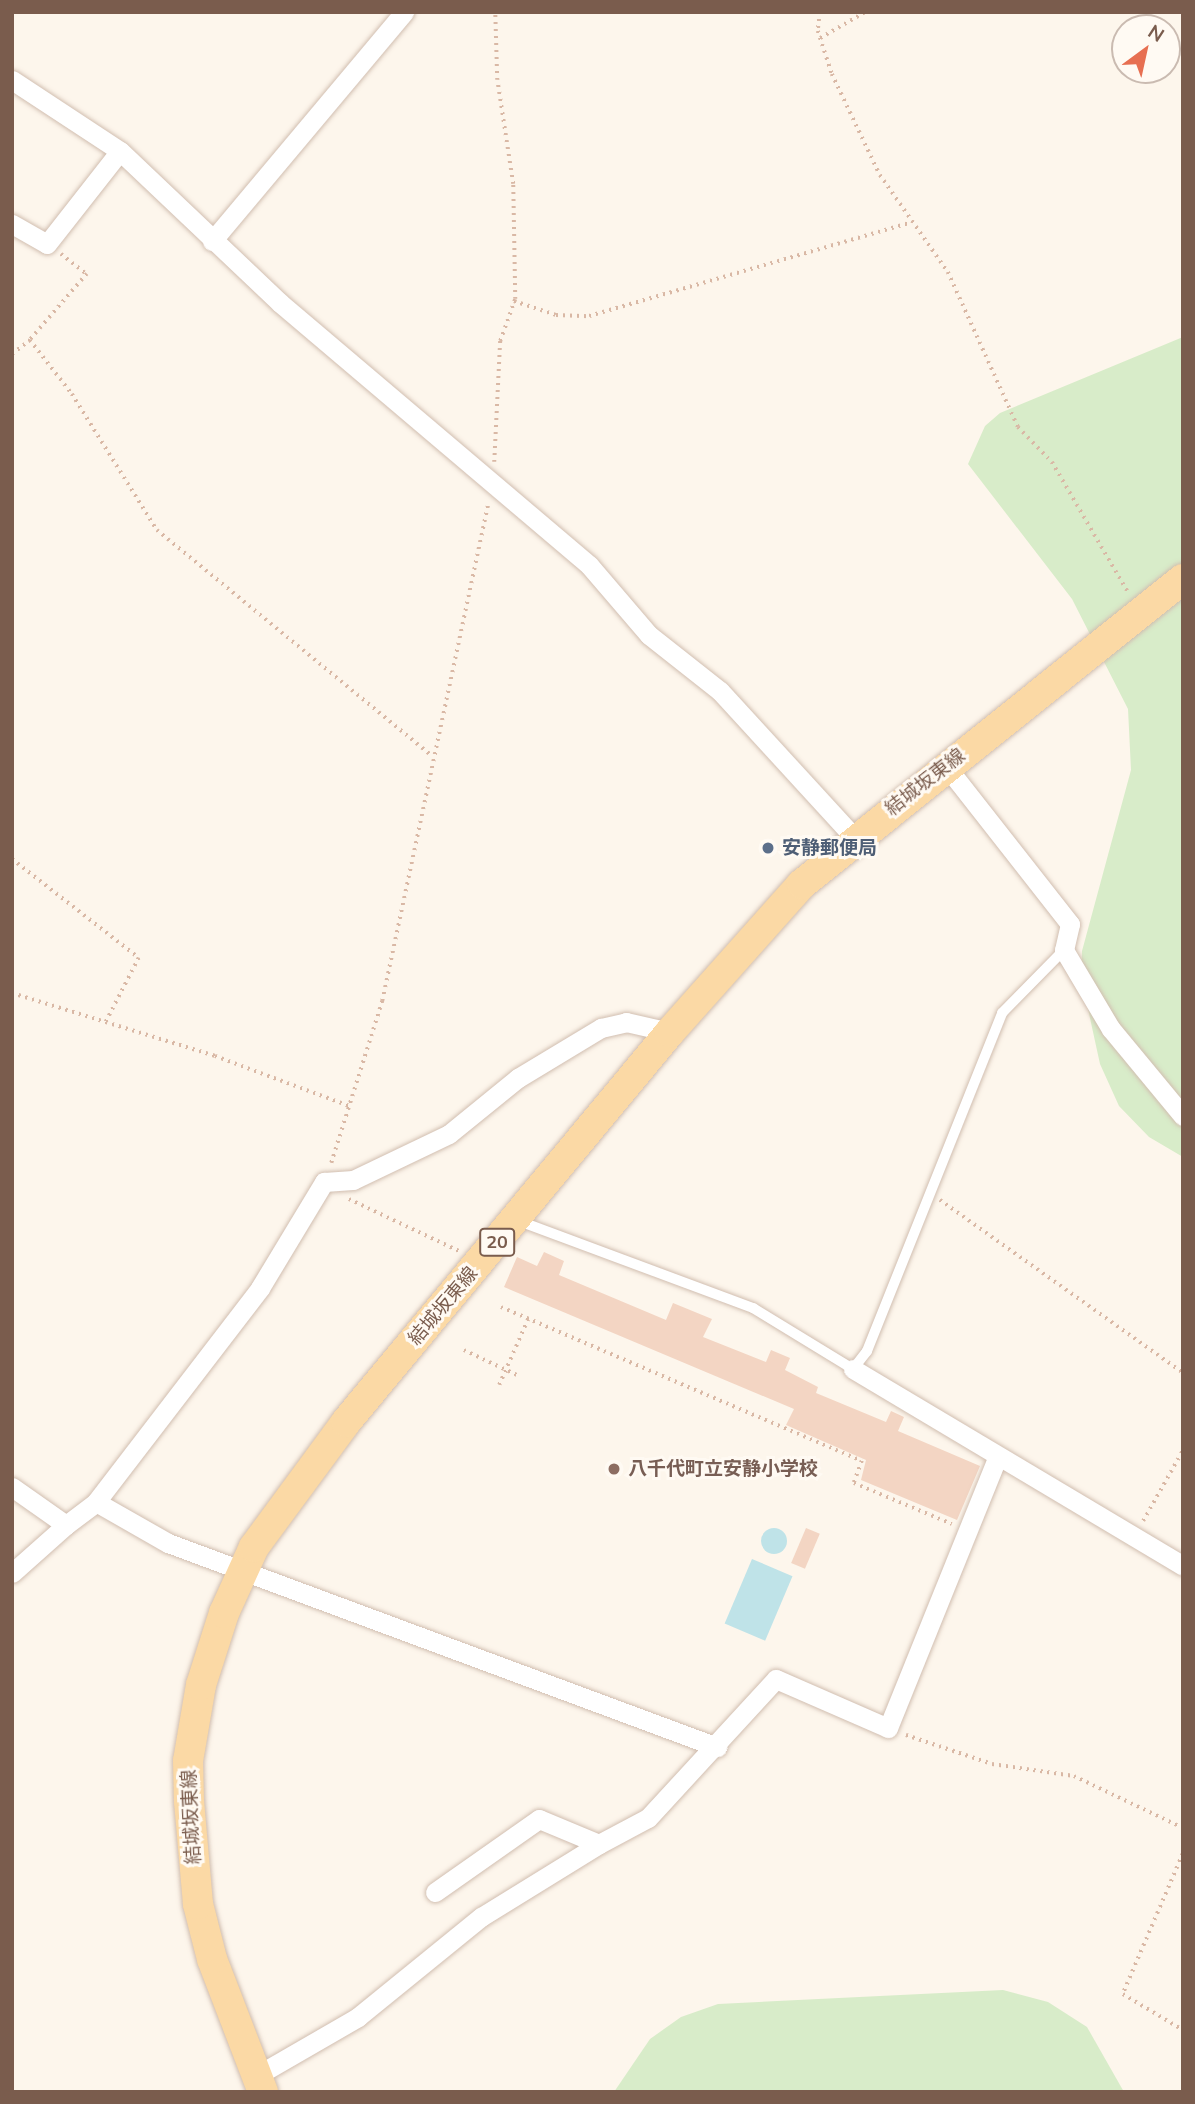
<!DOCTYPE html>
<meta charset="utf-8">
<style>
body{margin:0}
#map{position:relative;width:1195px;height:2104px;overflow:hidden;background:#fdf6ec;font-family:Mulish,"Noto Sans JP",sans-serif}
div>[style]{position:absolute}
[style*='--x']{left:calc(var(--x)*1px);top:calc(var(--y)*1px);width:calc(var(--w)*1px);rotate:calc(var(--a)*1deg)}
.green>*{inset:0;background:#d8ecc9}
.water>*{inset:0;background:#bfe3e8;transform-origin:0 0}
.round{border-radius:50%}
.building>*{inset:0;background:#f3d5c3;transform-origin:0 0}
.path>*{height:3.5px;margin-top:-1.75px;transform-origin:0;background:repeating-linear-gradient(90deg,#d9b8a5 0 2px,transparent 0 7px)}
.roads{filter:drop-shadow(0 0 2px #d1beb0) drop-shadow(0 0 2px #d1beb0)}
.lane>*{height:10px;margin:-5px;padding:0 5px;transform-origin:5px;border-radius:5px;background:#fff}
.street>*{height:19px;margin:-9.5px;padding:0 9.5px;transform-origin:9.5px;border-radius:9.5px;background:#fff}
.primary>*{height:30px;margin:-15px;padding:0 15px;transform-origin:15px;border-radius:15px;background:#fbd9a5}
.dots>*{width:19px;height:19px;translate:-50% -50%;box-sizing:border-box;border:4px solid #fffaf3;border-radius:50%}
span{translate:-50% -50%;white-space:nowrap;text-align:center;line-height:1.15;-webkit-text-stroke:6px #fffaf3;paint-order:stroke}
.shield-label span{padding:2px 5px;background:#fffaf3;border:2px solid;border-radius:5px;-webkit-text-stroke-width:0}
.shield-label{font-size:18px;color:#7a5c4d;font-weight:700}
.street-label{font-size:19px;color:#7a5c4d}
.service-label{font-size:19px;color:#4e5e75;font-weight:700}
.left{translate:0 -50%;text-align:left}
.education-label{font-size:19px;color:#785e54;font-weight:700}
.frame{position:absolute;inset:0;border:14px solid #7a5c4d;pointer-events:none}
.north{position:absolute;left:1111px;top:14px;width:70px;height:70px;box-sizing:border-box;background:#fffaf3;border:2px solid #cabbb1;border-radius:50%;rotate:33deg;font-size:19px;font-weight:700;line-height:28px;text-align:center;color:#7a5c4d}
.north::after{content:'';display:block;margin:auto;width:24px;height:32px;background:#e76f51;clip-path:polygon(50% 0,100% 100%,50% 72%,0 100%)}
</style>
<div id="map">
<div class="green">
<i style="clip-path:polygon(1183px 337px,1183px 1157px,1149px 1137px,1119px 1106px,1100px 1064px,1081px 977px,1082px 951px,1131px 770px,1128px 709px,1072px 599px,968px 464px,985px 426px,1000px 413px)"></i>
<i style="clip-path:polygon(1003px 1990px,1048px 2002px,1087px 2027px,1124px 2092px,614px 2092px,650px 2039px,681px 2017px,718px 2004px)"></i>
</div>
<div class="water">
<i class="round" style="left:761px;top:1528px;width:26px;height:26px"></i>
<i style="left:752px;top:1559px;width:44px;height:70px;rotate:23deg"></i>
</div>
<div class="building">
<i style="clip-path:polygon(544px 1252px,564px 1261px,559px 1275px,666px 1320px,673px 1303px,712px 1319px,703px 1337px,766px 1362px,771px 1350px,790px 1358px,785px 1370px,818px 1387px,816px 1393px,886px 1422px,891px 1411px,904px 1417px,898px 1431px,980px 1466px,957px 1520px,861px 1480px,866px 1460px,786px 1425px,794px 1409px,504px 1287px,517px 1257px,537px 1266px)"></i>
<i style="left:806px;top:1528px;width:15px;height:38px;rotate:23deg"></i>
</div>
<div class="path">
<i style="--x:820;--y:12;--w:19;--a:96"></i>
<i style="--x:818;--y:31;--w:45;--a:72"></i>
<i style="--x:832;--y:74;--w:112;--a:64.6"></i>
<i style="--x:880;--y:175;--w:118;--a:55"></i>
<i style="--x:948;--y:272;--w:170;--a:65.7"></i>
<i style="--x:1018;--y:427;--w:49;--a:45.8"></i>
<i style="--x:1052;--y:462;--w:153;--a:59.7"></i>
<i style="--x:820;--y:38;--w:52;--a:-30"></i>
<i style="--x:61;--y:254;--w:33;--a:38"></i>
<i style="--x:87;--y:274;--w:87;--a:130.8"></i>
<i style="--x:30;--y:340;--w:68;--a:52.1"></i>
<i style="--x:72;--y:394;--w:160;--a:58"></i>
<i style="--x:157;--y:530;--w:356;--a:39.4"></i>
<i style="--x:514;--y:301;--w:44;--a:18.4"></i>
<i style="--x:556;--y:315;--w:33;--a:2"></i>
<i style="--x:589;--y:316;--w:336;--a:-16.2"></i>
<i style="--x:12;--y:354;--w:23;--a:-38"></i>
<i style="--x:494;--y:462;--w:121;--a:-87.2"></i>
<i style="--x:500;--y:341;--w:45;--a:-70.3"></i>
<i style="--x:515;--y:299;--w:115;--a:-91"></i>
<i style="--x:513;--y:184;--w:105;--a:-98.7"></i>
<i style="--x:497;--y:80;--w:68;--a:-91.7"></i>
<i style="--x:12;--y:859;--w:161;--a:37.9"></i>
<i style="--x:139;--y:958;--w:72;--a:117.3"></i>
<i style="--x:12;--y:993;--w:213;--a:17.2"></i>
<i style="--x:215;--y:1056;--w:146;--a:20.4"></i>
<i style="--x:331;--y:1163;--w:170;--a:-72.5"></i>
<i style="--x:382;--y:1001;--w:508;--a:-77.96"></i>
<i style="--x:349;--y:1199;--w:122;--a:25.3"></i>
<i style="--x:940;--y:1200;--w:298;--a:35.4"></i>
<i style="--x:501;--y:1307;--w:392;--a:23.1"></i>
<i style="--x:862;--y:1461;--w:23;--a:110"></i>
<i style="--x:854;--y:1483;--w:106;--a:22.7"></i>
<i style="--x:464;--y:1350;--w:61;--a:25.3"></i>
<i style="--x:499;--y:1385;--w:72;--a:-66.3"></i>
<i style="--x:1143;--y:1521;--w:81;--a:-60.6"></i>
<i style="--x:906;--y:1735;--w:91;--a:18.6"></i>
<i style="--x:992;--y:1764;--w:83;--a:8.3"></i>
<i style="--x:1074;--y:1776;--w:121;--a:25.5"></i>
<i style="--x:1183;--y:1854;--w:152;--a:113.2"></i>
<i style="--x:1123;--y:1994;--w:70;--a:31"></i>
</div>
<div class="roads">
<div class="lane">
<i style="--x:519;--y:1221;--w:250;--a:20.4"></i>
<i style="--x:753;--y:1308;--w:117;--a:31.4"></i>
<i style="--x:853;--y:1369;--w:23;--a:-52"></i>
<i style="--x:867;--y:1351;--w:364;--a:-68.2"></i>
<i style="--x:1002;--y:1013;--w:88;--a:-45.5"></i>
</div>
<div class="street">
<i style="--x:12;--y:80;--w:129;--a:33.3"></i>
<i style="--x:120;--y:151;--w:221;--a:43.5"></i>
<i style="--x:280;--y:303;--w:405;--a:40.3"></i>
<i style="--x:589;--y:565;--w:92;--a:49.4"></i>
<i style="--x:649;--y:635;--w:90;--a:38.3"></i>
<i style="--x:720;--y:691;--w:198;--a:47.5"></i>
<i style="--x:12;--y:224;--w:40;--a:29.7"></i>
<i style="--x:47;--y:244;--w:118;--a:-51.9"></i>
<i style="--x:212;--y:241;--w:299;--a:-50"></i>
<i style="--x:946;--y:766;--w:201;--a:51.9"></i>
<i style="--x:1070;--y:924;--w:27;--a:103"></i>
<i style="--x:1064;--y:950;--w:92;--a:59.3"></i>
<i style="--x:1111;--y:1029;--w:113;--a:50.4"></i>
<i style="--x:853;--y:1369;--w:384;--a:30.8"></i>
<i style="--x:12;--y:1487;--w:66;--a:35.1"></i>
<i style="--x:66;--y:1525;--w:72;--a:138.4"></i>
<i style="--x:96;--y:1502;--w:83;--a:29.7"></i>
<i style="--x:168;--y:1543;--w:586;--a:20.38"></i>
<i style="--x:66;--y:1525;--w:38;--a:-37"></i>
<i style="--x:96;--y:1502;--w:270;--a:-52.5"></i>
<i style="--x:260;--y:1288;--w:124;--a:-58.9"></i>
<i style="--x:324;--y:1182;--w:29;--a:-4"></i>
<i style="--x:353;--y:1180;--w:106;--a:-25.6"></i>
<i style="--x:449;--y:1134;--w:89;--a:-39.1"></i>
<i style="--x:518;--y:1078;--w:97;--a:-31.1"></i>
<i style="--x:601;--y:1028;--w:26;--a:-13"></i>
<i style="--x:626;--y:1022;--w:45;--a:12.8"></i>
<i style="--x:599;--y:1844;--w:55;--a:-28"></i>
<i style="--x:648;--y:1818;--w:189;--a:-47.4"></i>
<i style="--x:776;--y:1679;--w:122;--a:23.6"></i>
<i style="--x:888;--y:1728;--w:293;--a:-68"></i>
<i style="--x:256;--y:2076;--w:118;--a:-30"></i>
<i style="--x:358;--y:2017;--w:159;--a:-39.1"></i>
<i style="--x:481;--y:1917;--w:139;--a:-31.7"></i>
<i style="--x:599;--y:1844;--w:65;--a:-157.4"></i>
<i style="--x:539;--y:1819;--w:127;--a:144.9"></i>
</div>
<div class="primary">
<i style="--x:263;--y:2092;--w:142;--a:-111"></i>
<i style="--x:212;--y:1959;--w:57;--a:-104.3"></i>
<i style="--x:198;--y:1904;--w:103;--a:-95"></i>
<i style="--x:189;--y:1801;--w:40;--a:-91.4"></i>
<i style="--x:188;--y:1761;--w:77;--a:-80.3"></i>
<i style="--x:201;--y:1685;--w:76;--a:-72.3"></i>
<i style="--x:224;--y:1613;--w:72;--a:-65.6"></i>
<i style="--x:254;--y:1547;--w:155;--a:-53.6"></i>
<i style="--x:346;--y:1422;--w:507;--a:-50.28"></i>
<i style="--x:670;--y:1032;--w:198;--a:-48.3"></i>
<i style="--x:802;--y:884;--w:488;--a:-38.7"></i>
</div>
</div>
<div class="dots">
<i style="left:768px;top:848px;background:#5c6f8a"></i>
<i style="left:614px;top:1469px;background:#8d6e63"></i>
</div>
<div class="shield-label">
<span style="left:497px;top:1242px">20</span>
</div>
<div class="street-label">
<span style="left:925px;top:782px;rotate:-38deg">結城坂東線</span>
<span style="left:443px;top:1306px;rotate:-50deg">結城坂東線</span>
<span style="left:191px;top:1817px;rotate:-93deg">結城坂東線</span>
</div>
<div class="service-label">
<span class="left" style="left:782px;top:848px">安静郵便局</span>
</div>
<div class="education-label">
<span class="left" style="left:628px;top:1469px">八千代町立安静小学校</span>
</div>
<div class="frame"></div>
<div class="north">N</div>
</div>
